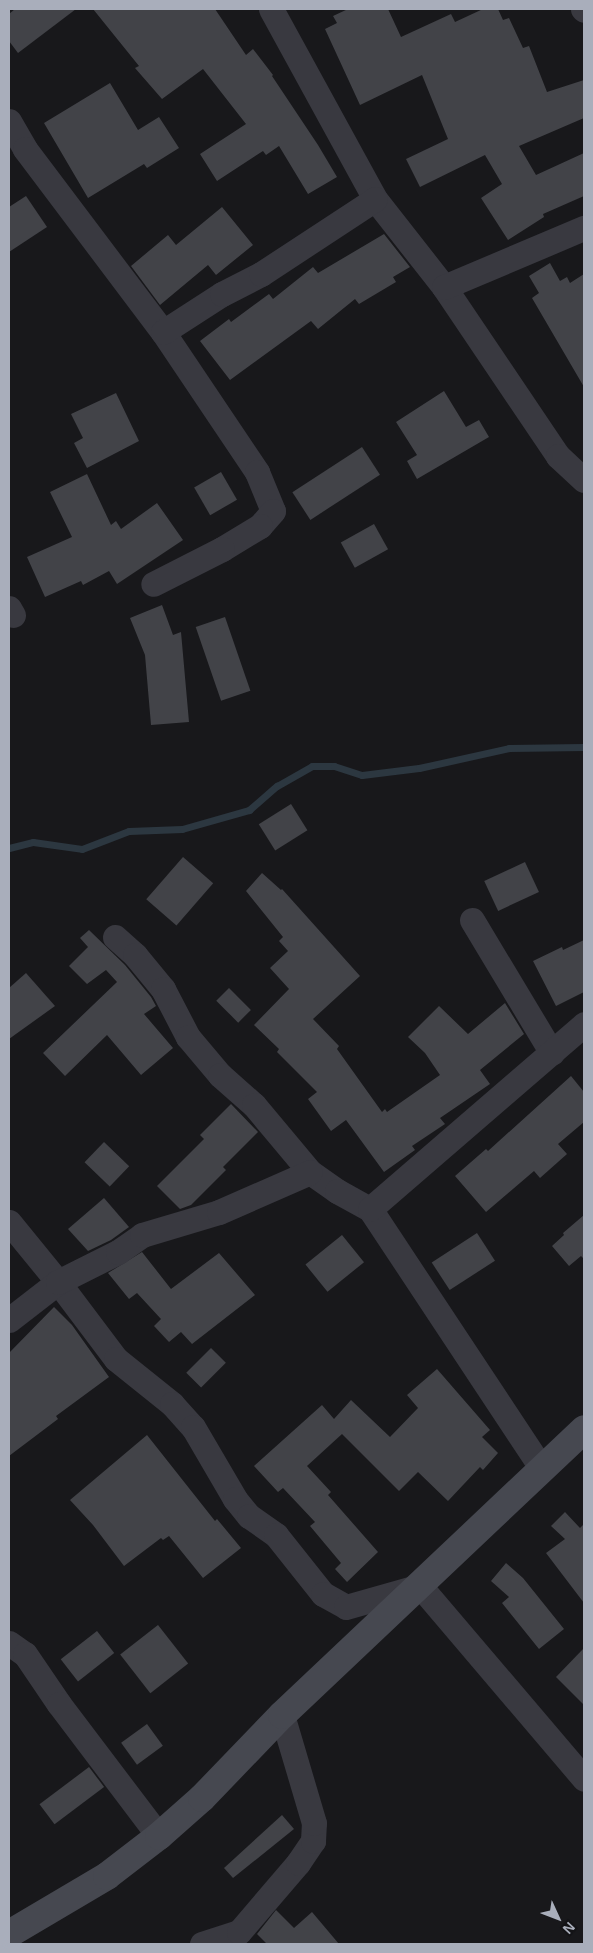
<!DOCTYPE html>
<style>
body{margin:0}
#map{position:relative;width:593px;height:1953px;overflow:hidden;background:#18181b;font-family:Helvetica,sans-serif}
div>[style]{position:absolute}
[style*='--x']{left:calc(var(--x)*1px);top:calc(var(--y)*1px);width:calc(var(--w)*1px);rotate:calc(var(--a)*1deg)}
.stream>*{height:7px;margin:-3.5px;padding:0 3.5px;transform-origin:3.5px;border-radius:3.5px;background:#2c3740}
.building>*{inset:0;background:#424348;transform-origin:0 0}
.street>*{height:25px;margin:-12.5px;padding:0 12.5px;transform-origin:12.5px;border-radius:12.5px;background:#393940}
.secondary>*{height:28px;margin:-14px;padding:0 14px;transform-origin:14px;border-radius:14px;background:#464850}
span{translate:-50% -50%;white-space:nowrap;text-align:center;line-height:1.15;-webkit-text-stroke:4.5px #131316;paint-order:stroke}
.frame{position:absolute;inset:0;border:10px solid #a9aebb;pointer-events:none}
.north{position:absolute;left:533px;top:1893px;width:50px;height:50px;-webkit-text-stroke:4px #131316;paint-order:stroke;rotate:133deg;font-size:14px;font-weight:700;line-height:20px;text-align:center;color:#a9aebb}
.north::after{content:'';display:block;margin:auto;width:18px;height:22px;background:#a9aebb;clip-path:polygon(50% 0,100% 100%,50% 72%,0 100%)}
</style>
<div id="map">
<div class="stream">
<i style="--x:9;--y:848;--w:25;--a:-14"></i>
<i style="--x:33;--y:842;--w:49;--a:8.1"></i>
<i style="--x:82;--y:849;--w:50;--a:-21"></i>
<i style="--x:129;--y:831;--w:53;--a:-2.2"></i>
<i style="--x:182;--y:829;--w:70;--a:-15.8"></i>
<i style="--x:249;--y:810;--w:37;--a:-41"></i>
<i style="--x:277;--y:786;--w:40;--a:-29.7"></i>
<i style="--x:312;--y:766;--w:22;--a:0"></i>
<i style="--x:334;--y:766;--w:29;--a:18"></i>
<i style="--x:362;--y:775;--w:57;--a:-7"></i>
<i style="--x:419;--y:768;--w:92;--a:-12.5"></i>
<i style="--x:509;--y:748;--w:75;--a:-0.8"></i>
</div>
<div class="building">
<i style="clip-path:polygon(15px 9px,76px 9px,18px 53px,9px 41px,9px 14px)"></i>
<i style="clip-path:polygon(93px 9px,215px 9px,246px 55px,253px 49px,273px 75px,272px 76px,318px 145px,337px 177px,308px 194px,279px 146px,266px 155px,263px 151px,217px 181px,200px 154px,246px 124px,203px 69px,162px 99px,135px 68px,139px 66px)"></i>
<i style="clip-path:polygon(348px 9px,388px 9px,401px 37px,451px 14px,455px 22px,483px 9px,498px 9px,503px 20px,509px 18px,523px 48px,529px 46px,547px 92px,584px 80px,584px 118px,519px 146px,536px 175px,584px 153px,584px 196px,543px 214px,544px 217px,508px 240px,481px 198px,502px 184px,485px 155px,420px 187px,406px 159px,448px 139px,422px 75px,360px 105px,325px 29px,337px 23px,333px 16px)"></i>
<i style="clip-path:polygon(110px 83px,138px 130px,159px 117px,179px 148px,147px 168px,144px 164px,88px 198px,44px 123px)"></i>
<i style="clip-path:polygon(26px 196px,47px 227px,9px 252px,9px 207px)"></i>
<i style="clip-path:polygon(222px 207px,253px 245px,216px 275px,208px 265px,160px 305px,131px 266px,168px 235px,176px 245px)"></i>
<i style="clip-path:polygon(384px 234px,410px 267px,393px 277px,396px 282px,359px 304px,355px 299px,318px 329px,311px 321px,230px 380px,200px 341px,229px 319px,231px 322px,269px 294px,273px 299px,313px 267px,318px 273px)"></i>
<i style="clip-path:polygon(550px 263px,560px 281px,567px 277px,570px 283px,584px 274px,584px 387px,532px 298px,539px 293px,529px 276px)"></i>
<i style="clip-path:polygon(444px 391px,466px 427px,479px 420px,489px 437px,417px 479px,407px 461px,417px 455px,396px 422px)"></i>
<i style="clip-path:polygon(116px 393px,139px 441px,87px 468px,74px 443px,83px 438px,71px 414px)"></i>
<i style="left:362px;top:447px;width:33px;height:83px;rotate:57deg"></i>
<i style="left:221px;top:472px;width:32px;height:31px;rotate:60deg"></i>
<i style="clip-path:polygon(87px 474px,111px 525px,116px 521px,121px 529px,157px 503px,183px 540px,117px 584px,109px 571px,83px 585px,81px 581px,45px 597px,27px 557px,72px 537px,50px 492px)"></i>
<i style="left:374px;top:524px;width:29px;height:38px;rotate:61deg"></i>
<i style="clip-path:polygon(162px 605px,173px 635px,181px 632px,189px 722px,151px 725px,145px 655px,130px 618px)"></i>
<i style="left:225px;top:617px;width:78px;height:31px;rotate:71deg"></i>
<i style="left:291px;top:804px;width:31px;height:38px;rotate:58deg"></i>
<i style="left:183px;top:857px;width:40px;height:56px;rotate:41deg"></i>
<i style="left:525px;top:862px;width:33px;height:45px;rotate:65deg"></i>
<i style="clip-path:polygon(262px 873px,281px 890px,282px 889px,360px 976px,313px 1019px,339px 1046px,337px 1049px,382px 1112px,385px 1109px,387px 1112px,440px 1075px,425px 1053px,408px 1037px,439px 1006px,468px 1034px,505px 1003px,524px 1034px,480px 1070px,490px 1084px,440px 1118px,445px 1124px,412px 1146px,415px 1150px,384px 1172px,346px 1120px,331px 1131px,308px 1099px,317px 1092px,277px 1052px,279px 1049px,254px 1025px,289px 989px,270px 968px,288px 951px,279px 941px,283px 937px,246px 891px)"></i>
<i style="clip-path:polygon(89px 930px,125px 965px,151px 997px,156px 1006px,144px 1014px,173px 1048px,141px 1075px,107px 1035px,65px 1076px,43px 1053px,117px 982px,106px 970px,87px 984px,69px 966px,88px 947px,80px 938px)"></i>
<i style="clip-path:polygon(584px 940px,584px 992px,556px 1006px,533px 961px,562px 947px,563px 950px)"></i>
<i style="clip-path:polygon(26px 973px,55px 1006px,9px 1039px,9px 988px)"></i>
<i style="left:229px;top:988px;width:31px;height:18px;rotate:45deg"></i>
<i style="clip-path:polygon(571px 1076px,584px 1092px,584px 1122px,558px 1144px,567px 1154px,540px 1178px,534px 1171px,486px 1212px,455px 1176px,486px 1149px,488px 1151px)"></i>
<i style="clip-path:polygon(231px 1104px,258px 1132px,223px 1167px,226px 1170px,191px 1205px,180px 1209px,157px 1186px,204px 1139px,200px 1135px)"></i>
<i style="left:104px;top:1142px;width:35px;height:28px;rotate:44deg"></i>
<i style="clip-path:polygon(104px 1198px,129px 1227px,111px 1240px,88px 1251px,68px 1229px)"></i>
<i style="clip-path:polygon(584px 1215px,584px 1259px,581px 1256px,569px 1266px,552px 1246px,564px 1235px,563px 1233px)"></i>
<i style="left:477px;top:1233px;width:33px;height:54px;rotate:57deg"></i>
<i style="left:342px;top:1235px;width:35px;height:47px;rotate:51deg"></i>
<i style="clip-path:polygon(142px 1252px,171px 1289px,219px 1253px,255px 1295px,192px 1344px,181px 1332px,169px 1342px,154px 1326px,161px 1319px,137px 1293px,129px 1299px,108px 1273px)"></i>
<i style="clip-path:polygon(54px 1307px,72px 1325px,109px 1377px,56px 1416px,58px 1419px,9px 1456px,9px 1353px)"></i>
<i style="left:211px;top:1348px;width:21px;height:35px;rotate:45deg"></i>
<i style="clip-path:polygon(437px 1369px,490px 1430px,482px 1437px,498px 1453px,483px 1470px,480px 1467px,448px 1501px,418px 1472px,399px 1491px,342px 1434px,307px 1466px,331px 1492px,328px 1495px,378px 1552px,347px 1582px,335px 1569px,341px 1563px,310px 1526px,315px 1522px,283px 1488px,278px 1492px,254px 1466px,322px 1405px,334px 1419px,351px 1400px,390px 1437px,418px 1408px,407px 1395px)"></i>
<i style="clip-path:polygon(147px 1435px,215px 1521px,217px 1519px,241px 1548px,203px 1578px,169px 1536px,163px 1540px,161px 1538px,124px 1566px,93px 1525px,70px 1500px)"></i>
<i style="clip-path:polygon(565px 1512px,580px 1528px,584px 1524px,584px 1603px,546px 1553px,565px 1539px,551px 1526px)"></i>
<i style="clip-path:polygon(506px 1563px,523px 1578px,564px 1629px,539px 1649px,502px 1603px,509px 1597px,491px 1581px)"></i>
<i style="left:158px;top:1625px;width:49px;height:48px;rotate:52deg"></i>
<i style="left:97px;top:1631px;width:28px;height:46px;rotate:52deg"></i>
<i style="clip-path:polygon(584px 1648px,584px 1705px,556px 1677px)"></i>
<i style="left:147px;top:1724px;width:27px;height:32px;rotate:54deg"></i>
<i style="left:89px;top:1767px;width:25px;height:62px;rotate:53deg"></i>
<i style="clip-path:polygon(282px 1815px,294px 1829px,233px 1878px,224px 1868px)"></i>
<i style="clip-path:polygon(276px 1910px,294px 1928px,312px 1912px,339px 1944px,267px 1944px,257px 1934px)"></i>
</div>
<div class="street">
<i style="--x:271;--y:9;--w:217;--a:61.3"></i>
<i style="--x:375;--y:199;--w:112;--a:51.9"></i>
<i style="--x:444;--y:287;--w:204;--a:56"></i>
<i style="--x:558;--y:456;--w:35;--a:43"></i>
<i style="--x:583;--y:9;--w:1;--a:45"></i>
<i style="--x:9;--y:121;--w:32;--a:60"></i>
<i style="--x:25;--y:149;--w:229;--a:53"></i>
<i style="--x:163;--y:332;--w:169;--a:56.1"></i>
<i style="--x:257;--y:472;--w:42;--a:67.7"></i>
<i style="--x:273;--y:511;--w:20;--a:131"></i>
<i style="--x:260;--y:526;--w:44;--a:148.8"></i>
<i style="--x:222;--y:549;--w:77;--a:153.1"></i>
<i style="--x:444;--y:287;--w:152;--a:-22.9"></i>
<i style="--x:163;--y:332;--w:70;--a:-32.8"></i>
<i style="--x:222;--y:294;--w:44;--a:-27.1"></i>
<i style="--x:261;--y:274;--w:136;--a:-33.3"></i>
<i style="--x:9;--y:608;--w:8;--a:60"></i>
<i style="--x:472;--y:920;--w:155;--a:59"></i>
<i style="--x:115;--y:937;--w:27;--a:42"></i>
<i style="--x:135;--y:955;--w:44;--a:50.5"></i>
<i style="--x:163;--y:989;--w:54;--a:62.5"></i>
<i style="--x:188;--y:1037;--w:50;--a:49.9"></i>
<i style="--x:220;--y:1075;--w:45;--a:41.4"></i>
<i style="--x:254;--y:1105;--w:87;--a:50.1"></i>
<i style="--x:310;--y:1172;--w:33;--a:35"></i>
<i style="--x:337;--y:1191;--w:38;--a:29"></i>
<i style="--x:370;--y:1209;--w:312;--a:56.5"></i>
<i style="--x:370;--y:1209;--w:283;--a:-40.8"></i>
<i style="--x:9;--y:1222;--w:77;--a:50.8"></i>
<i style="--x:58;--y:1282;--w:96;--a:53"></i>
<i style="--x:116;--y:1359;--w:72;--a:38.8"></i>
<i style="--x:172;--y:1404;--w:31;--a:48"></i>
<i style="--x:193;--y:1427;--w:83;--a:59.7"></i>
<i style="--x:235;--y:1499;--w:22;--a:51"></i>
<i style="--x:249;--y:1516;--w:33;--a:35"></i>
<i style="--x:276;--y:1535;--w:75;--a:51.5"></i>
<i style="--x:323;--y:1594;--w:26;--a:29"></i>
<i style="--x:346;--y:1607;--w:77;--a:-15.8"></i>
<i style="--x:420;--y:1586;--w:253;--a:49.6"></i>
<i style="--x:9;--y:1320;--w:62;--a:-37.8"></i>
<i style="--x:58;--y:1282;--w:67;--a:-26.6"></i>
<i style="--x:118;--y:1252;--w:29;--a:-35"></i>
<i style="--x:142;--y:1235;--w:80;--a:-16.6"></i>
<i style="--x:219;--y:1212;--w:99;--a:-23.7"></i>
<i style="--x:9;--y:1643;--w:19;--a:35"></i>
<i style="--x:25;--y:1654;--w:60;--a:55.8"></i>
<i style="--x:59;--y:1704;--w:166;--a:52.9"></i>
<i style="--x:202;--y:1944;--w:39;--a:-18"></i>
<i style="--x:239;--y:1932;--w:91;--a:-49.5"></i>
<i style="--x:298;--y:1863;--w:27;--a:-56"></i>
<i style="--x:313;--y:1841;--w:18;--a:-87"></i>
<i style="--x:314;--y:1823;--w:113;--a:-106.5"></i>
</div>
<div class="secondary">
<i style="--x:9;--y:1934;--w:114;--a:-30.6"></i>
<i style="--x:107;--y:1876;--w:66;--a:-37.6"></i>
<i style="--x:159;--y:1836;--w:57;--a:-41.5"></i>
<i style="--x:202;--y:1798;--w:115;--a:-46.1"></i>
<i style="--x:282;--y:1715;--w:416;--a:-43.4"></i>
</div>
<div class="frame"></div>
<div class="north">N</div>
</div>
